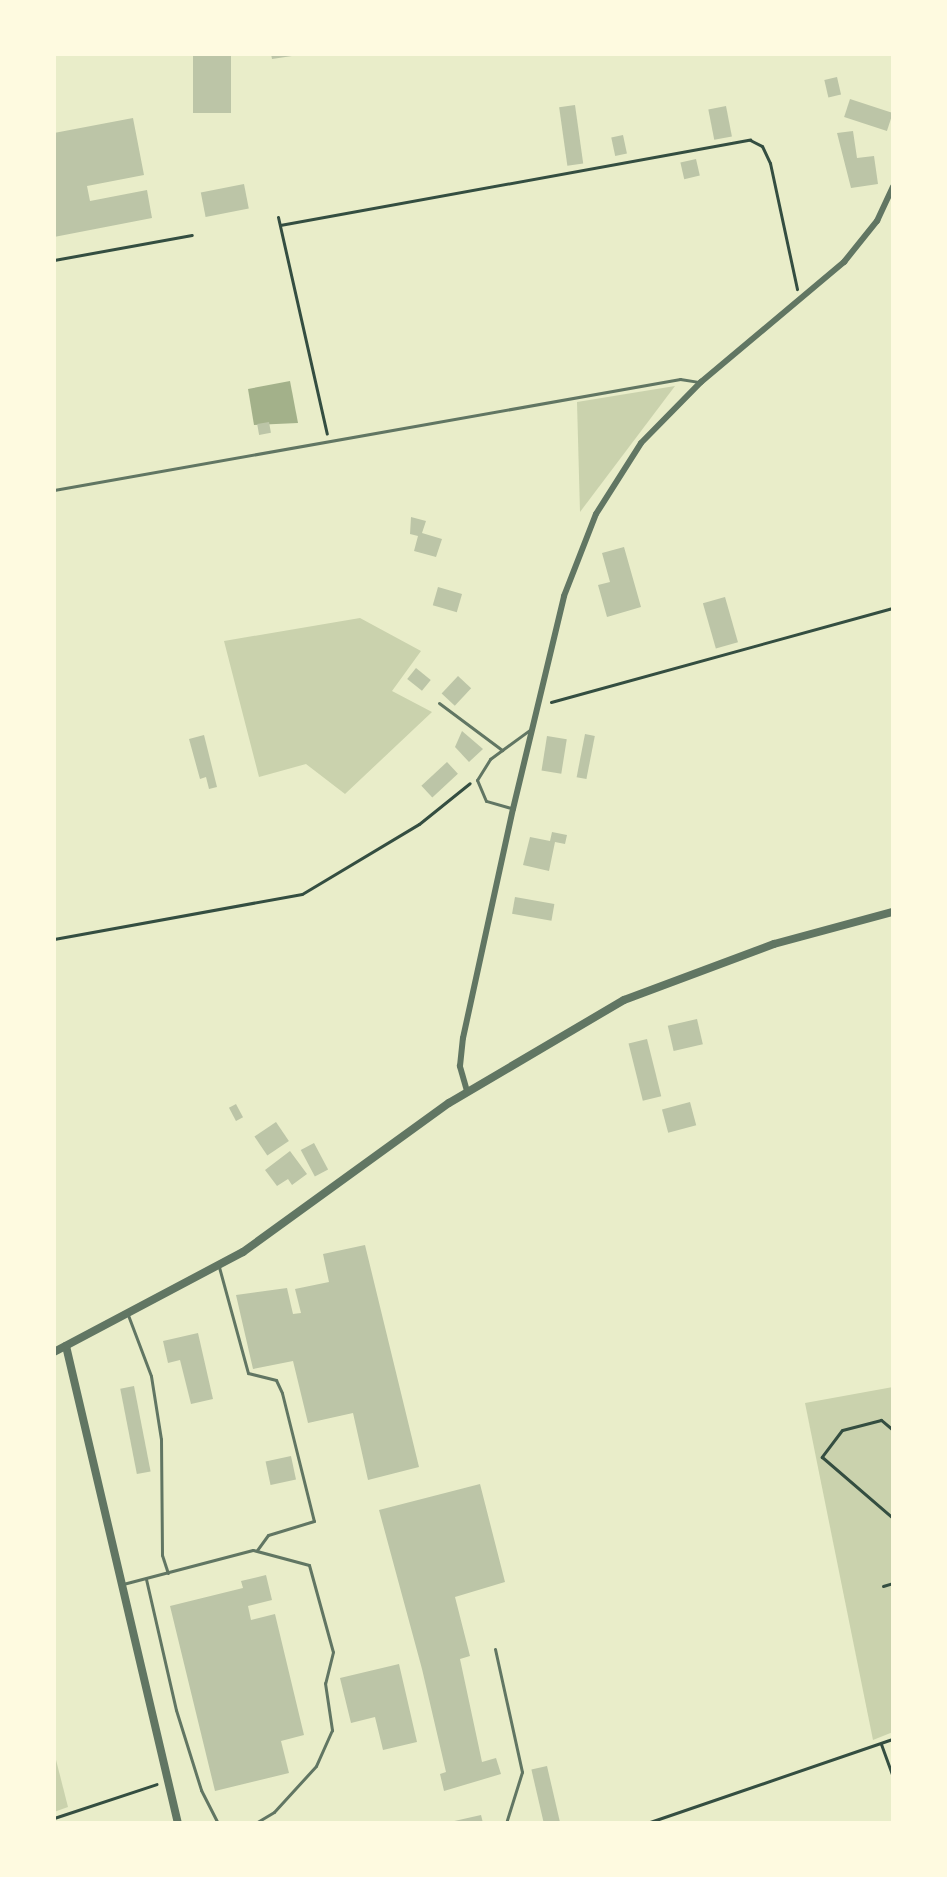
<!DOCTYPE html>
<style>
body{margin:0}
#map{position:relative;width:947px;height:1877px;overflow:hidden;background:#e9edc9;font-family:Karla,sans-serif}
div>[style]{position:absolute}
[style*='--x']{left:calc(var(--x)*1px);top:calc(var(--y)*1px);width:calc(var(--w)*1px);rotate:calc(var(--a)*1deg)}
.green>*{inset:0;background:#cad2ad}
.water>*{inset:0;background:#a3b18a}
.building>*{inset:0;background:#bcc5a7;transform-origin:0 0}
.path>*{height:3px;margin:-1.5px;padding:0 1.5px;transform-origin:1.5px;border-radius:1.5px;background:#344e41}
.service>*{height:3px;margin:-1.5px;padding:0 1.5px;transform-origin:1.5px;border-radius:1.5px;background:#617663}
.minor>*{height:6px;margin:-3px;padding:0 3px;transform-origin:3px;border-radius:3px;background:#617663}
.tertiary>*{height:8px;margin:-4px;padding:0 4px;transform-origin:4px;border-radius:4px;background:#617663}
span{translate:-50% -50%;white-space:nowrap;text-align:center;line-height:1.15;-webkit-text-stroke:6px #fefae0;paint-order:stroke}
.frame{position:absolute;inset:0;border:56px solid #fefae0;pointer-events:none}
</style>
<div id="map">
<div class="green">
<i style="clip-path:polygon(675px 386px,580px 512px,577px 402px)"></i>
<i style="clip-path:polygon(360px 618px,421px 651px,392px 691px,432px 712px,345px 794px,306px 764px,259px 777px,224px 641px)"></i>
<i style="clip-path:polygon(893px 1387px,893px 1732px,873px 1740px,805px 1403px)"></i>
<i style="clip-path:polygon(54px 1752px,68px 1807px,54px 1812px)"></i>
</div>
<div class="water">
<i style="clip-path:polygon(290px 381px,298px 423px,254px 425px,248px 389px)"></i>
</div>
<div class="building">
<i style="left:193px;top:54px;width:38px;height:59px"></i>
<i style="clip-path:polygon(271px 54px,292px 54px,292px 56px,272px 59px)"></i>
<i style="left:837px;top:77px;width:18px;height:13px;rotate:77deg"></i>
<i style="left:850px;top:99px;width:45px;height:19px;rotate:18deg"></i>
<i style="left:575px;top:105px;width:59px;height:16px;rotate:82deg"></i>
<i style="left:726px;top:106px;width:31px;height:18px;rotate:79deg"></i>
<i style="clip-path:polygon(133px 118px,144px 175px,87px 186px,90px 201px,147px 190px,152px 218px,54px 237px,54px 133px)"></i>
<i style="clip-path:polygon(853px 131px,857px 158px,874px 156px,878px 184px,851px 188px,837px 133px)"></i>
<i style="left:623px;top:135px;width:19px;height:12px;rotate:78deg"></i>
<i style="left:696px;top:159px;width:17px;height:16px;rotate:77deg"></i>
<i style="left:244px;top:184px;width:25px;height:44px;rotate:79deg"></i>
<i style="left:269px;top:422px;width:11px;height:12px;rotate:80deg"></i>
<i style="clip-path:polygon(411px 517px,426px 521px,422px 533px,442px 539px,436px 557px,414px 551px,418px 536px,410px 534px)"></i>
<i style="clip-path:polygon(624px 547px,641px 607px,607px 617px,598px 585px,610px 582px,602px 553px)"></i>
<i style="left:438px;top:587px;width:25px;height:19px;rotate:16deg"></i>
<i style="left:725px;top:597px;width:47px;height:23px;rotate:74deg"></i>
<i style="left:416px;top:668px;width:19px;height:14px;rotate:39deg"></i>
<i style="left:458px;top:676px;width:18px;height:24px;rotate:43deg"></i>
<i style="clip-path:polygon(462px 731px,483px 749px,469px 762px,455px 747px)"></i>
<i style="left:585px;top:734px;width:10px;height:44px;rotate:11deg"></i>
<i style="clip-path:polygon(204px 735px,217px 787px,209px 789px,206px 777px,200px 779px,189px 739px)"></i>
<i style="left:547px;top:736px;width:20px;height:35px;rotate:9deg"></i>
<i style="left:447px;top:762px;width:16px;height:35px;rotate:47deg"></i>
<i style="clip-path:polygon(552px 832px,567px 835px,565px 844px,555px 842px,549px 871px,523px 865px,530px 837px,550px 841px)"></i>
<i style="left:515px;top:897px;width:40px;height:17px;rotate:10deg"></i>
<i style="left:697px;top:1019px;width:26px;height:30px;rotate:77deg"></i>
<i style="left:647px;top:1039px;width:59px;height:19px;rotate:76deg"></i>
<i style="left:690px;top:1102px;width:24px;height:29px;rotate:75deg"></i>
<i style="left:236px;top:1104px;width:15px;height:8px;rotate:62deg"></i>
<i style="left:276px;top:1122px;width:23px;height:26px;rotate:56deg"></i>
<i style="left:314px;top:1143px;width:30px;height:15px;rotate:62deg"></i>
<i style="clip-path:polygon(290px 1151px,307px 1174px,292px 1185px,288px 1179px,277px 1186px,265px 1170px)"></i>
<i style="clip-path:polygon(365px 1245px,419px 1467px,368px 1480px,353px 1413px,308px 1423px,293px 1361px,253px 1369px,236px 1295px,287px 1288px,293px 1314px,301px 1313px,295px 1289px,329px 1282px,323px 1254px)"></i>
<i style="clip-path:polygon(198px 1333px,213px 1399px,191px 1404px,180px 1360px,168px 1363px,163px 1341px)"></i>
<i style="left:134px;top:1386px;width:87px;height:14px;rotate:79deg"></i>
<i style="left:291px;top:1456px;width:24px;height:26px;rotate:78deg"></i>
<i style="clip-path:polygon(480px 1484px,505px 1582px,455px 1597px,470px 1656px,460px 1659px,482px 1762px,496px 1758px,501px 1774px,444px 1791px,440px 1774px,446px 1772px,422px 1669px,379px 1510px)"></i>
<i style="clip-path:polygon(266px 1575px,272px 1600px,248px 1606px,251px 1620px,275px 1614px,304px 1735px,281px 1741px,289px 1773px,215px 1791px,170px 1606px,243px 1588px,241px 1581px)"></i>
<i style="clip-path:polygon(399px 1664px,417px 1742px,383px 1750px,375px 1717px,351px 1723px,340px 1678px)"></i>
<i style="left:547px;top:1766px;width:58px;height:16px;rotate:77deg"></i>
<i style="clip-path:polygon(481px 1815px,483px 1823px,450px 1823px,450px 1822px)"></i>
</div>
<div class="path">
<i style="--x:278;--y:217;--w:222;--a:77.3"></i>
<i style="--x:280;--y:225;--w:478;--a:-10.3"></i>
<i style="--x:750;--y:140;--w:13;--a:27"></i>
<i style="--x:762;--y:146;--w:19;--a:65"></i>
<i style="--x:770;--y:163;--w:129;--a:77.9"></i>
<i style="--x:54;--y:260;--w:140;--a:-10.3"></i>
<i style="--x:551;--y:702;--w:355;--a:-15.4"></i>
<i style="--x:54;--y:939;--w:252;--a:-10.3"></i>
<i style="--x:302;--y:894;--w:136;--a:-30.9"></i>
<i style="--x:419;--y:824;--w:65;--a:-38.8"></i>
<i style="--x:893;--y:1430;--w:16;--a:-140"></i>
<i style="--x:881;--y:1420;--w:40;--a:165.6"></i>
<i style="--x:842;--y:1430;--w:34;--a:127"></i>
<i style="--x:822;--y:1457;--w:94;--a:40.7"></i>
<i style="--x:883;--y:1586;--w:10;--a:-17"></i>
<i style="--x:893;--y:1626;--w:5;--a:90"></i>
<i style="--x:881;--y:1744;--w:35;--a:70"></i>
<i style="--x:54;--y:1818;--w:108;--a:-18.3"></i>
<i style="--x:647;--y:1823;--w:260;--a:-18.9"></i>
</div>
<div class="service">
<i style="--x:54;--y:490;--w:636;--a:-10.05"></i>
<i style="--x:680;--y:379;--w:20;--a:9"></i>
<i style="--x:439;--y:703;--w:79;--a:36.7"></i>
<i style="--x:511;--y:808;--w:26;--a:-164"></i>
<i style="--x:486;--y:801;--w:23;--a:-113"></i>
<i style="--x:477;--y:780;--w:25;--a:-58"></i>
<i style="--x:490;--y:759;--w:51;--a:-36.2"></i>
<i style="--x:219;--y:1267;--w:110;--a:74.7"></i>
<i style="--x:248;--y:1373;--w:29;--a:14"></i>
<i style="--x:276;--y:1380;--w:14;--a:65"></i>
<i style="--x:282;--y:1393;--w:132;--a:76"></i>
<i style="--x:314;--y:1521;--w:48;--a:163.1"></i>
<i style="--x:268;--y:1535;--w:19;--a:126"></i>
<i style="--x:128;--y:1315;--w:65;--a:69.3"></i>
<i style="--x:151;--y:1376;--w:64;--a:81"></i>
<i style="--x:161;--y:1439;--w:116;--a:89.5"></i>
<i style="--x:162;--y:1555;--w:19;--a:72"></i>
<i style="--x:146;--y:1579;--w:134;--a:77.1"></i>
<i style="--x:176;--y:1710;--w:84;--a:72.6"></i>
<i style="--x:201;--y:1790;--w:37;--a:63"></i>
<i style="--x:123;--y:1584;--w:134;--a:-14.7"></i>
<i style="--x:253;--y:1550;--w:58;--a:15"></i>
<i style="--x:309;--y:1565;--w:90;--a:74.6"></i>
<i style="--x:333;--y:1652;--w:32;--a:104"></i>
<i style="--x:325;--y:1683;--w:48;--a:81.5"></i>
<i style="--x:332;--y:1730;--w:39;--a:114"></i>
<i style="--x:316;--y:1766;--w:62;--a:132.4"></i>
<i style="--x:274;--y:1812;--w:21;--a:149"></i>
<i style="--x:495;--y:1649;--w:126;--a:77.6"></i>
<i style="--x:522;--y:1772;--w:53;--a:107.4"></i>
</div>
<div class="minor">
<i style="--x:467;--y:1091;--w:26;--a:-106"></i>
<i style="--x:460;--y:1066;--w:28;--a:-84"></i>
<i style="--x:463;--y:1038;--w:234;--a:-77.7"></i>
<i style="--x:513;--y:809;--w:219;--a:-76.5"></i>
<i style="--x:564;--y:596;--w:88;--a:-68.7"></i>
<i style="--x:596;--y:514;--w:84;--a:-57.6"></i>
<i style="--x:641;--y:443;--w:86;--a:-45.5"></i>
<i style="--x:701;--y:382;--w:187;--a:-40"></i>
<i style="--x:844;--y:262;--w:53;--a:-51.2"></i>
<i style="--x:877;--y:221;--w:38;--a:-65"></i>
</div>
<div class="tertiary">
<i style="--x:66;--y:1346;--w:490;--a:76.8"></i>
<i style="--x:54;--y:1352;--w:214;--a:-27.9"></i>
<i style="--x:243;--y:1252;--w:254;--a:-35.9"></i>
<i style="--x:449;--y:1103;--w:203;--a:-30.5"></i>
<i style="--x:624;--y:1000;--w:160;--a:-20.5"></i>
<i style="--x:774;--y:944;--w:123;--a:-15.1"></i>
</div>
<div class="frame"></div>
</div>
